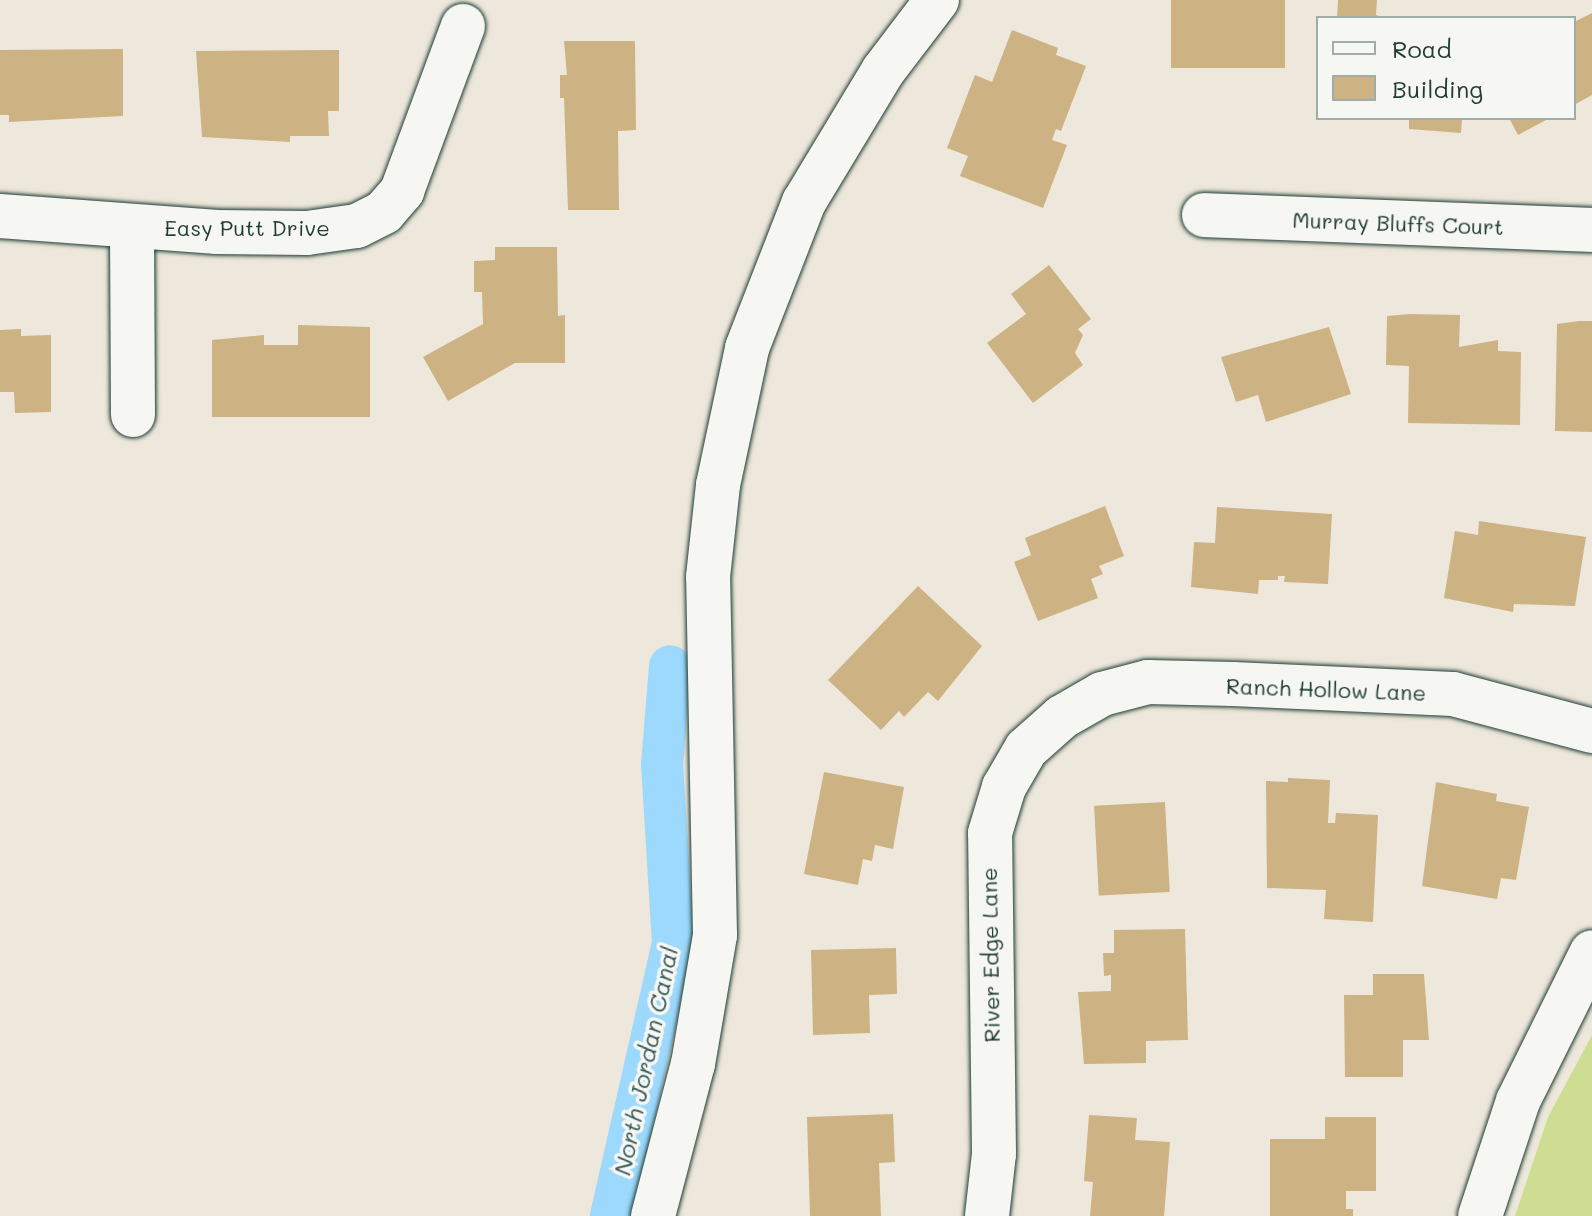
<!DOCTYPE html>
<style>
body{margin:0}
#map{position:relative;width:1592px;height:1216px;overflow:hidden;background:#eee8dc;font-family:Mali,sans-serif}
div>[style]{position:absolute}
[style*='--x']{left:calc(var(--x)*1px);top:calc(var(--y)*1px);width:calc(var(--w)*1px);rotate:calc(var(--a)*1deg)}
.green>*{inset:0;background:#cdde92}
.canal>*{height:42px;margin:-21px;padding:0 21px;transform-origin:21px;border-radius:21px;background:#9cd9fd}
.building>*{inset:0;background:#cdb283;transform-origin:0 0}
.roads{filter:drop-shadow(0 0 2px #1f3d34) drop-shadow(0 0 2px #1f3d34)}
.minor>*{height:44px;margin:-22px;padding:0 22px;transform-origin:22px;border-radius:22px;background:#f6f6f2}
span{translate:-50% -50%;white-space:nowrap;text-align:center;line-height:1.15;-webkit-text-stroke:7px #f6f6f2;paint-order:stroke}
.street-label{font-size:22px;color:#1f3d34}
.water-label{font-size:24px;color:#385c5c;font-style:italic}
.legend{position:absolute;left:1316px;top:16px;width:260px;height:104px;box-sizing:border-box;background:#f6f6f2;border:2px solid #a0aca6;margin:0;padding:10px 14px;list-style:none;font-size:24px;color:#1f3d34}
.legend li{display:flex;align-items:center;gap:16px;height:40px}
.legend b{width:40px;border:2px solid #a0aca6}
</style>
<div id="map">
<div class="green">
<i style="clip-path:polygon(1592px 1035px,1592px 1216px,1515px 1216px,1548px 1117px)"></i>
</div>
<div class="canal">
<i style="--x:611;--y:1216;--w:279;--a:-77.2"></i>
<i style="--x:673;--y:944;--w:179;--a:-93.5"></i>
<i style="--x:662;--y:765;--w:99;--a:-85.4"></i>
</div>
<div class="building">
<i style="left:1171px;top:0;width:114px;height:68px"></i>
<i style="clip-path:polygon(1338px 0,1377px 0,1376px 15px,1385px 18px,1337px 18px)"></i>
<i style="clip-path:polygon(1592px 13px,1592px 95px,1574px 105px,1574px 22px)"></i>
<i style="clip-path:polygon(1012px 30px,1058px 48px,1056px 55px,1086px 66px,1061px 131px,1056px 129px,1052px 140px,1067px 145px,1043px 208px,960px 176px,968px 156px,947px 148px,975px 75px,992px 82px)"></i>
<i style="clip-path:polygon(564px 41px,635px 41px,636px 130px,618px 131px,619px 210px,568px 210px,564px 98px,560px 98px,560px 75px,567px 75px)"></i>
<i style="clip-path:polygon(123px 49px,123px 116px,9px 122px,9px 115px,0 115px,0 50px)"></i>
<i style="clip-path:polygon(339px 50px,339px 111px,328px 111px,329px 136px,290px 136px,290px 142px,202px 137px,196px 51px)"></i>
<i style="clip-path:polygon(1409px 118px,1462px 118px,1461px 133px,1409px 129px)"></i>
<i style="clip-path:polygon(1509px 118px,1550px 118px,1518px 135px)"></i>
<i style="clip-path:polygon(495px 247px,557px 247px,558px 316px,565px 315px,565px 363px,515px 363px,448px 401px,423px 357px,483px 324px,482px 292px,474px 292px,474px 261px,495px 260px)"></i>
<i style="clip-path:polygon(1049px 265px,1091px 319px,1078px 329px,1083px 335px,1075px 353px,1083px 365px,1033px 403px,987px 343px,1026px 314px,1011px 294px)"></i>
<i style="clip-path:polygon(1410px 314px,1460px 315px,1459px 347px,1498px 340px,1498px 351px,1521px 352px,1520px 425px,1408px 423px,1409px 366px,1386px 365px,1387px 316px)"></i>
<i style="clip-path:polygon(1579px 321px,1592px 321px,1592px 432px,1555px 431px,1557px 324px)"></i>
<i style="clip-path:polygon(298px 325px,370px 327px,370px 417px,212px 417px,212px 340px,264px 335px,264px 345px,298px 345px)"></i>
<i style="clip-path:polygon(1329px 327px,1351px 394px,1266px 422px,1258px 395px,1236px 402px,1221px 357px)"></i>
<i style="clip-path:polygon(21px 329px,21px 336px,51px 335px,51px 412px,15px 413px,14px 392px,0 392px,0 330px)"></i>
<i style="clip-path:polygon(1105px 506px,1124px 556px,1099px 566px,1103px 574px,1091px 579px,1098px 598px,1038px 621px,1014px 562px,1031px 555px,1025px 538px)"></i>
<i style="clip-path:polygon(1217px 507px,1332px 514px,1328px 584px,1284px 582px,1285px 576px,1278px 576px,1278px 580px,1259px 580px,1258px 594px,1191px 587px,1194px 542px,1215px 543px)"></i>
<i style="clip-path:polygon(1479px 521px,1586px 537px,1575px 606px,1514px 604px,1513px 612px,1444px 598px,1455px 531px,1478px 535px)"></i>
<i style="clip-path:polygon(918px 586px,982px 646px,938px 701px,928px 692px,904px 717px,899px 711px,881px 730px,828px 680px)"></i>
<i style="clip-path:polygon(824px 772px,904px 787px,893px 849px,875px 845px,872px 861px,863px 859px,858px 885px,804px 874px)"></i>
<i style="clip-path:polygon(1288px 778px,1330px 780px,1328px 823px,1335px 823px,1336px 813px,1378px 815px,1373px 922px,1324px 919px,1326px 890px,1267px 888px,1266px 781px,1288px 782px)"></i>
<i style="clip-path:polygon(1436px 782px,1497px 794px,1496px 801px,1529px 807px,1516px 880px,1501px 878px,1497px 899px,1422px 886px)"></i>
<i style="left:1165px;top:802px;width:90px;height:71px;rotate:87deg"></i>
<i style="clip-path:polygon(1185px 929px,1188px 1040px,1146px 1041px,1146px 1063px,1084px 1064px,1078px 992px,1111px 991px,1111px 975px,1104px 976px,1103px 953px,1114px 953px,1114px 930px)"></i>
<i style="clip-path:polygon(896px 948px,897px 994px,869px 995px,870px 1033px,813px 1035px,811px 950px)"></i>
<i style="clip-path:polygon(1373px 974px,1424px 974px,1429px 1040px,1403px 1040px,1403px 1077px,1345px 1077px,1344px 995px,1373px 995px)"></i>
<i style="clip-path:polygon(893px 1114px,895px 1162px,879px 1163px,881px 1216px,810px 1216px,807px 1117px)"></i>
<i style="clip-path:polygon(1089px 1115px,1137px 1118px,1135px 1140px,1170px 1142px,1164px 1216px,1090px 1216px,1093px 1182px,1084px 1181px)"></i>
<i style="clip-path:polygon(1325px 1117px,1376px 1117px,1376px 1191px,1346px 1191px,1346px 1209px,1353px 1209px,1353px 1216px,1270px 1216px,1270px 1139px,1325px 1139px)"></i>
</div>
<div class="roads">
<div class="minor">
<i style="--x:1204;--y:215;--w:388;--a:2.2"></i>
<i style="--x:0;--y:216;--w:218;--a:4.2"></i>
<i style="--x:217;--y:232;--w:90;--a:0.6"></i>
<i style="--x:307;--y:233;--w:50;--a:-8"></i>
<i style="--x:357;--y:226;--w:30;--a:-27"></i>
<i style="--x:384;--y:212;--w:28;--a:-49"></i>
<i style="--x:402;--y:191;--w:176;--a:-69.7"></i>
<i style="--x:132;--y:227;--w:188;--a:89.7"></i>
<i style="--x:653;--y:1216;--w:157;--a:-75.3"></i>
<i style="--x:693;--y:1064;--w:131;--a:-80.3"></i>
<i style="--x:715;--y:935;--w:358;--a:-91.1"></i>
<i style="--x:708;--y:577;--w:93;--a:-83.8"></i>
<i style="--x:718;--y:485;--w:140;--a:-78"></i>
<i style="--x:747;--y:348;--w:157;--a:-68.7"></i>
<i style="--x:804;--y:202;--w:153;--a:-58.9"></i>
<i style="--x:883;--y:71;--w:89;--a:-52.7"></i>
<i style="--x:987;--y:1216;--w:62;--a:-83.6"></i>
<i style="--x:994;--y:1154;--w:321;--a:-90.7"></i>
<i style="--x:990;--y:833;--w:48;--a:-73.1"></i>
<i style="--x:1004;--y:787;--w:44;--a:-59.9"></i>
<i style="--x:1026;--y:749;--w:48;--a:-41.6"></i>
<i style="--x:1062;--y:717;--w:46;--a:-29.9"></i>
<i style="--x:1102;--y:694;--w:48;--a:-14.6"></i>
<i style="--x:1148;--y:682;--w:85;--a:1.3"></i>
<i style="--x:1233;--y:684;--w:220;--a:2.6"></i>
<i style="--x:1453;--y:694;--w:144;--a:14.9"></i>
<i style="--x:1480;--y:1216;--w:121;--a:-71.7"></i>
<i style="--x:1518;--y:1101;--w:166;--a:-63.6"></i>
</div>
</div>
<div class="street-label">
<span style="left:1398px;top:223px;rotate:2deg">Murray Bluffs Court</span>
<span style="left:247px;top:228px">Easy Putt Drive</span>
<span style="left:1326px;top:689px;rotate:2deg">Ranch Hollow Lane</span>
<span style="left:990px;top:955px;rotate:-91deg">River Edge Lane</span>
</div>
<div class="water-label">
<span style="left:645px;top:1061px;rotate:-78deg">North Jordan Canal</span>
</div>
<ul class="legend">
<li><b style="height:10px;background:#f6f6f2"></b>Road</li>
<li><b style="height:22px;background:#cdb283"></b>Building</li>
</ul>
</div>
